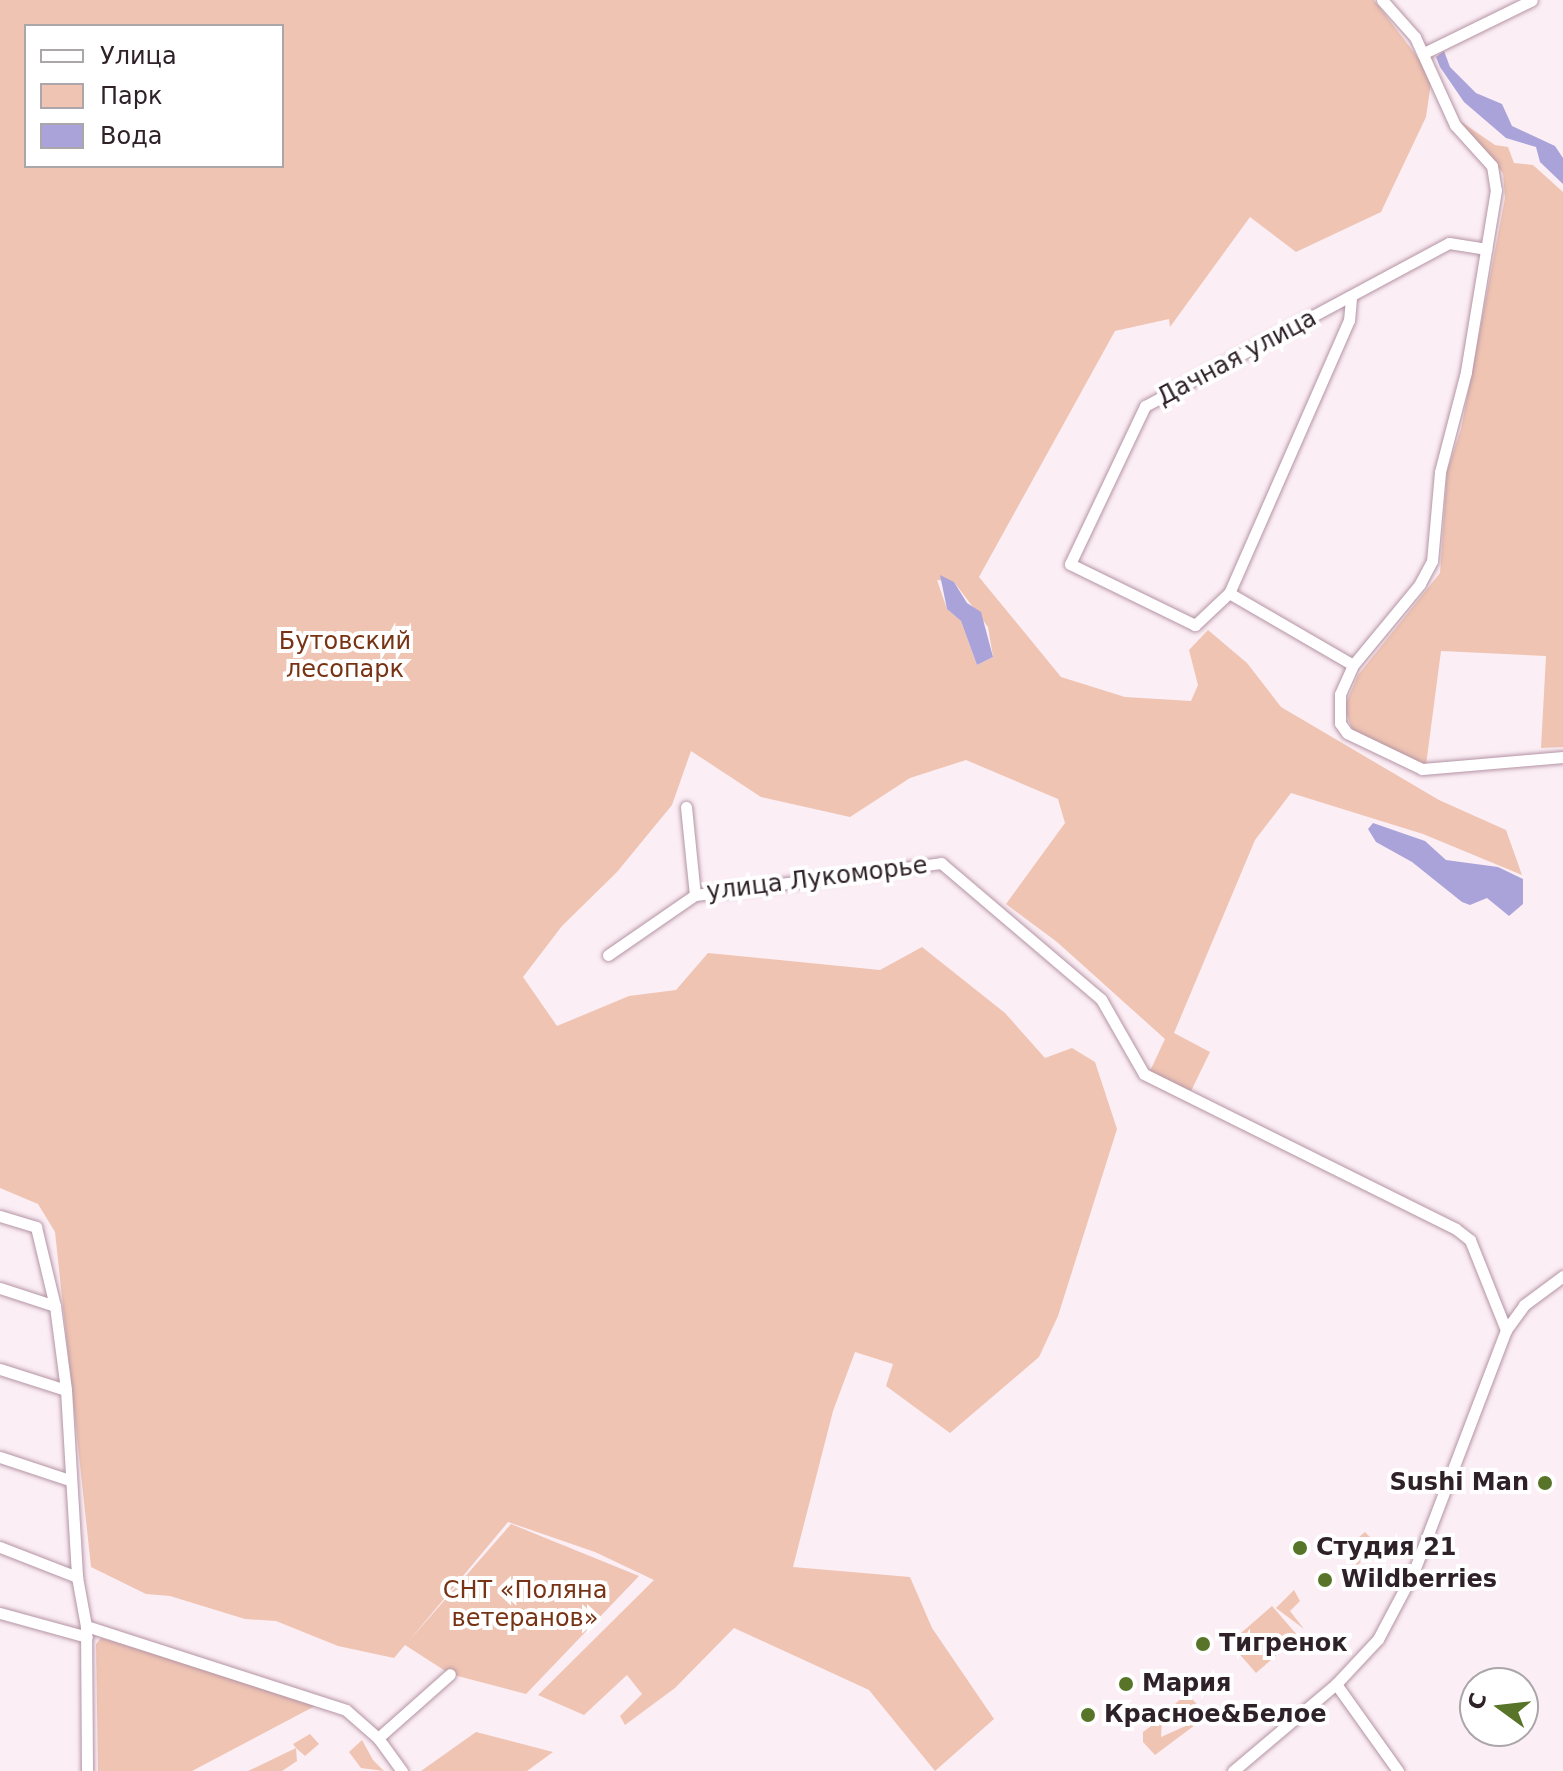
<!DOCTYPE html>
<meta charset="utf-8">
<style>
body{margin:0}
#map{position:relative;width:1563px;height:1771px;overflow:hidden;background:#fceef5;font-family:"DejaVu Sans",sans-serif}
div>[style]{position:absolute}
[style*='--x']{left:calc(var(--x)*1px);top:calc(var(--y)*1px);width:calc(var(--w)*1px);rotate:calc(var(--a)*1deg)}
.green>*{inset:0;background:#efc4b3}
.water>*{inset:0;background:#aaa3d9}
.roads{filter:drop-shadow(0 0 2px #b494a4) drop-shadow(0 0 2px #b494a4)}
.minor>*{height:11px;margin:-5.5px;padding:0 5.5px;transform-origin:5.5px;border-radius:5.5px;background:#fff}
.dots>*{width:22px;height:22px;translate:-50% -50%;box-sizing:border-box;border:4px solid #fff;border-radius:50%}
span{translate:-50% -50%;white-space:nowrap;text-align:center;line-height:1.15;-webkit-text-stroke:8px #fff;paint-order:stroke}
.street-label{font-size:24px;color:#2e2127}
.park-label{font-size:24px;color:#783314}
.poi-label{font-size:24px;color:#2e2127;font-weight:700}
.right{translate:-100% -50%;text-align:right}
.left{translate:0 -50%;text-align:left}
.legend{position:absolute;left:24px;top:24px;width:260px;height:144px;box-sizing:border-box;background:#fff;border:2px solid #aba6a9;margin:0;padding:10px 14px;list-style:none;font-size:24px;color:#2e2127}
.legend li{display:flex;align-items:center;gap:16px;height:40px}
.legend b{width:40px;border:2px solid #aba6a9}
.north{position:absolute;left:1459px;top:1667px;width:80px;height:80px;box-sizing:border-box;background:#fff;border:2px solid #aba6a9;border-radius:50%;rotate:285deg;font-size:22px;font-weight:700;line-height:32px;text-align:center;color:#2e2127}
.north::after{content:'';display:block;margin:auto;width:28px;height:36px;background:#587428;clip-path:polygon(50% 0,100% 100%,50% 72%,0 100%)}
</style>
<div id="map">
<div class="green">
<i style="clip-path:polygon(evenodd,0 0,1374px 0,1432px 76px,1426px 117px,1381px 212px,1296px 252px,1250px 217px,1170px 327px,1169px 319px,1115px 331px,979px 577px,1061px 677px,1125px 697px,1191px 701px,1198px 685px,1189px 650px,1208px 630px,1247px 663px,1281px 707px,1439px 800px,1506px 830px,1522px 875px,1423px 834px,1291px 793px,1255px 840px,1174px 1033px,1210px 1052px,1191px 1091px,1150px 1071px,1165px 1039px,1057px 942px,1006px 904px,1065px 823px,1058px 799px,966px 760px,910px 778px,850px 817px,761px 797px,691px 751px,672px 805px,617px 872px,562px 926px,523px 977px,557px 1026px,629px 996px,676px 990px,708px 953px,880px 970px,922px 947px,1005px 1013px,1045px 1058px,1072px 1048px,1095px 1062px,1117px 1129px,1058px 1316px,1039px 1357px,950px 1433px,886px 1386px,893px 1364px,855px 1352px,833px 1411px,793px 1567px,910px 1577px,932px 1628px,994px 1719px,935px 1771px,869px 1690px,734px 1628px,675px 1688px,625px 1725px,620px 1716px,642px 1694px,627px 1675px,584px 1715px,538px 1695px,654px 1580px,595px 1552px,508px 1522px,408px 1642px,511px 1524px,639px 1576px,526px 1694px,450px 1674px,405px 1645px,394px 1658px,338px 1646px,276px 1621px,245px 1619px,170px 1596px,146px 1594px,91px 1567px,55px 1232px,38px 1204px,0 1188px,0 0,26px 26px,282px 26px,282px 166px,26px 166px,26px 26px,0 0,937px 580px,954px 582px,988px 627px,993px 657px,977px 665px,961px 621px,947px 609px,937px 580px)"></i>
<i style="clip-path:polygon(1460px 121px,1495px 145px,1508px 147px,1514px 163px,1533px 165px,1563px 192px,1563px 747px,1541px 748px,1546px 656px,1441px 651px,1426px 765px,1353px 731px,1344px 708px,1358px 675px,1440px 573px,1447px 471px,1461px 429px,1505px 198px,1503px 173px)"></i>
<i style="clip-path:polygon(1365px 1532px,1372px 1539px,1370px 1547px,1361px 1543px,1357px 1548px,1369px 1549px,1370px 1557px,1357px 1565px,1347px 1547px)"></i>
<i style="clip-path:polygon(1294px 1590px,1300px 1601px,1290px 1611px,1304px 1629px,1276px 1608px)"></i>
<i style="clip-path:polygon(1272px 1606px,1298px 1636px,1256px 1673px,1235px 1649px,1246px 1639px,1241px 1633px)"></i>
<i style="clip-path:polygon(101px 1638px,270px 1689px,315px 1706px,192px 1771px,98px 1771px,96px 1644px)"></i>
<i style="clip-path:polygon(1187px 1693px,1207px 1716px,1155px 1755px,1143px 1742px,1143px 1732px,1162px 1718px,1161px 1737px,1190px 1724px,1174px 1705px)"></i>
<i style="clip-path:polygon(476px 1732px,553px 1752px,527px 1771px,421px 1771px)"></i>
<i style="clip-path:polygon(310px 1734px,319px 1744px,305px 1756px,296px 1748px,297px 1761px,282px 1771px,248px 1771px,296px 1748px,293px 1744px)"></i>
<i style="clip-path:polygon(362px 1740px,373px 1760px,384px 1771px,361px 1768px,349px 1752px)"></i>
</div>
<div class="water">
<i style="clip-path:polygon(1444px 51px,1450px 67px,1476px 93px,1502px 104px,1512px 126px,1555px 146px,1563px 158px,1563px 184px,1540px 162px,1536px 147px,1506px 138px,1464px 102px,1440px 67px,1436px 57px)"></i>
<i style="clip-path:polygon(940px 575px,954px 582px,967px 603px,981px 612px,993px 657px,977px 665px,961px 621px,947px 609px)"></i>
<i style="clip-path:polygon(1373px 823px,1425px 841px,1446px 860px,1498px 867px,1523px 879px,1523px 904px,1509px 916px,1487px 898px,1470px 905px,1462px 902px,1412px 862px,1376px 842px,1368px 829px)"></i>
</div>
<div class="roads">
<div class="minor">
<i style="--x:1382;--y:0;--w:50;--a:48.3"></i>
<i style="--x:1415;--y:37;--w:97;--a:65.6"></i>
<i style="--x:1455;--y:125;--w:55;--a:47.9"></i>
<i style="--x:1492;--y:166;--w:24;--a:81"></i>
<i style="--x:1496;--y:190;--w:184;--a:99.4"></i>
<i style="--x:1466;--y:372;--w:103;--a:104.6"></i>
<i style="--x:1440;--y:472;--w:89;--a:95.1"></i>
<i style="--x:1432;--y:561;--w:26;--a:118"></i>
<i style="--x:1420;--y:584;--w:105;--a:129.6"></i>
<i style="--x:1353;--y:665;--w:32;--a:114"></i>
<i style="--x:1340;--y:694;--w:29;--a:90"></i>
<i style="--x:1340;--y:723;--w:12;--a:55"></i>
<i style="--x:1347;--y:733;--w:83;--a:25.6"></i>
<i style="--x:1422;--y:769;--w:142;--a:-4.9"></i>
<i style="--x:1424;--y:53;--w:120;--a:-26.1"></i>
<i style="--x:1351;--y:298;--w:22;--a:95"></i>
<i style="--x:1349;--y:320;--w:298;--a:113.7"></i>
<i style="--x:1229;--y:593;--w:47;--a:136.7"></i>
<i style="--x:1195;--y:625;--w:139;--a:-154"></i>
<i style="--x:1070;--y:564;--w:175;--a:-64.6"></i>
<i style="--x:1145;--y:406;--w:345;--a:-28.2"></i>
<i style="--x:1449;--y:243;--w:38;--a:9"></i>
<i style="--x:1229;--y:593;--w:143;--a:30.1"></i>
<i style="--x:686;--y:807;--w:88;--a:84.2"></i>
<i style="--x:608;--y:955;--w:106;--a:-34.6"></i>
<i style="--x:695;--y:895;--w:248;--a:-7.4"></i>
<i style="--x:941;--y:863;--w:210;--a:40.4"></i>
<i style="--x:1101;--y:999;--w:86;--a:60.2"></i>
<i style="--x:1144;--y:1074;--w:348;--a:26.4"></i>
<i style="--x:1456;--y:1229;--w:18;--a:38"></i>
<i style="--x:1470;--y:1240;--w:97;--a:68.2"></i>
<i style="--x:0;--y:1216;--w:38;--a:17"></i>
<i style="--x:36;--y:1227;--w:81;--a:76.5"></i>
<i style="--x:55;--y:1306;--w:85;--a:82.5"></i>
<i style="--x:66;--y:1390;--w:187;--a:86.6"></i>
<i style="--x:77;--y:1577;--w:50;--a:79.6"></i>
<i style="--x:86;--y:1626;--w:273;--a:17.9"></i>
<i style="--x:346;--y:1710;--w:43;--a:41.2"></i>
<i style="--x:378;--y:1738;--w:41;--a:54"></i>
<i style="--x:0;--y:1288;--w:58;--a:18.1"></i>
<i style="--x:0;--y:1369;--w:69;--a:17.7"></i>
<i style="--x:0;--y:1457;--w:73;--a:18.4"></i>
<i style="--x:0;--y:1547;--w:83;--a:21.3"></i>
<i style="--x:0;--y:1613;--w:90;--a:15.4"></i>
<i style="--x:86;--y:1626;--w:145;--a:89.6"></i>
<i style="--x:1336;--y:1684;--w:107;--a:54.5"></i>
<i style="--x:378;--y:1738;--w:96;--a:-41.6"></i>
<i style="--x:1233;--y:1771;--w:135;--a:-40.2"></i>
<i style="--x:1336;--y:1684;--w:62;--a:-47"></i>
<i style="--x:1378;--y:1639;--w:77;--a:-62.1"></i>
<i style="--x:1414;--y:1571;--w:258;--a:-69.1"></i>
<i style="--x:1506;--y:1330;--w:31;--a:-54"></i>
<i style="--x:1524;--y:1305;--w:49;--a:-36.6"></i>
</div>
</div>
<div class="dots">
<i style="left:1545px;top:1483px;background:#587428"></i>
<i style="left:1300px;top:1548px;background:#587428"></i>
<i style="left:1325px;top:1580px;background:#587428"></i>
<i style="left:1203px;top:1644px;background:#587428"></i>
<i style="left:1126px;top:1684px;background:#587428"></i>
<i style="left:1088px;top:1715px;background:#587428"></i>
</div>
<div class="street-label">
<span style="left:1237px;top:358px;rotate:-28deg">Дачная улица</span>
<span style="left:817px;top:879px;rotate:-7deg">улица Лукоморье</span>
</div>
<div class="park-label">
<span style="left:345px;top:656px">Бутовский<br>лесопарк</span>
<span style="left:525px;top:1605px">СНТ «Поляна<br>ветеранов»</span>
</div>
<div class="poi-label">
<span class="right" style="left:1529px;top:1483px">Sushi Man</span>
<span class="left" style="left:1316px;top:1548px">Студия 21</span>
<span class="left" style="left:1341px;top:1580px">Wildberries</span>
<span class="left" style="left:1219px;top:1644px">Тигренок</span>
<span class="left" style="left:1142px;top:1684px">Мария</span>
<span class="left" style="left:1104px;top:1715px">Красное&amp;Белое</span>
</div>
<ul class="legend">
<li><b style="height:10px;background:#fff"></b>Улица</li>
<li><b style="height:22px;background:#efc4b3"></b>Парк</li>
<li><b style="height:22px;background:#aaa3d9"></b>Вода</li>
</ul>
<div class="north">С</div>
</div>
